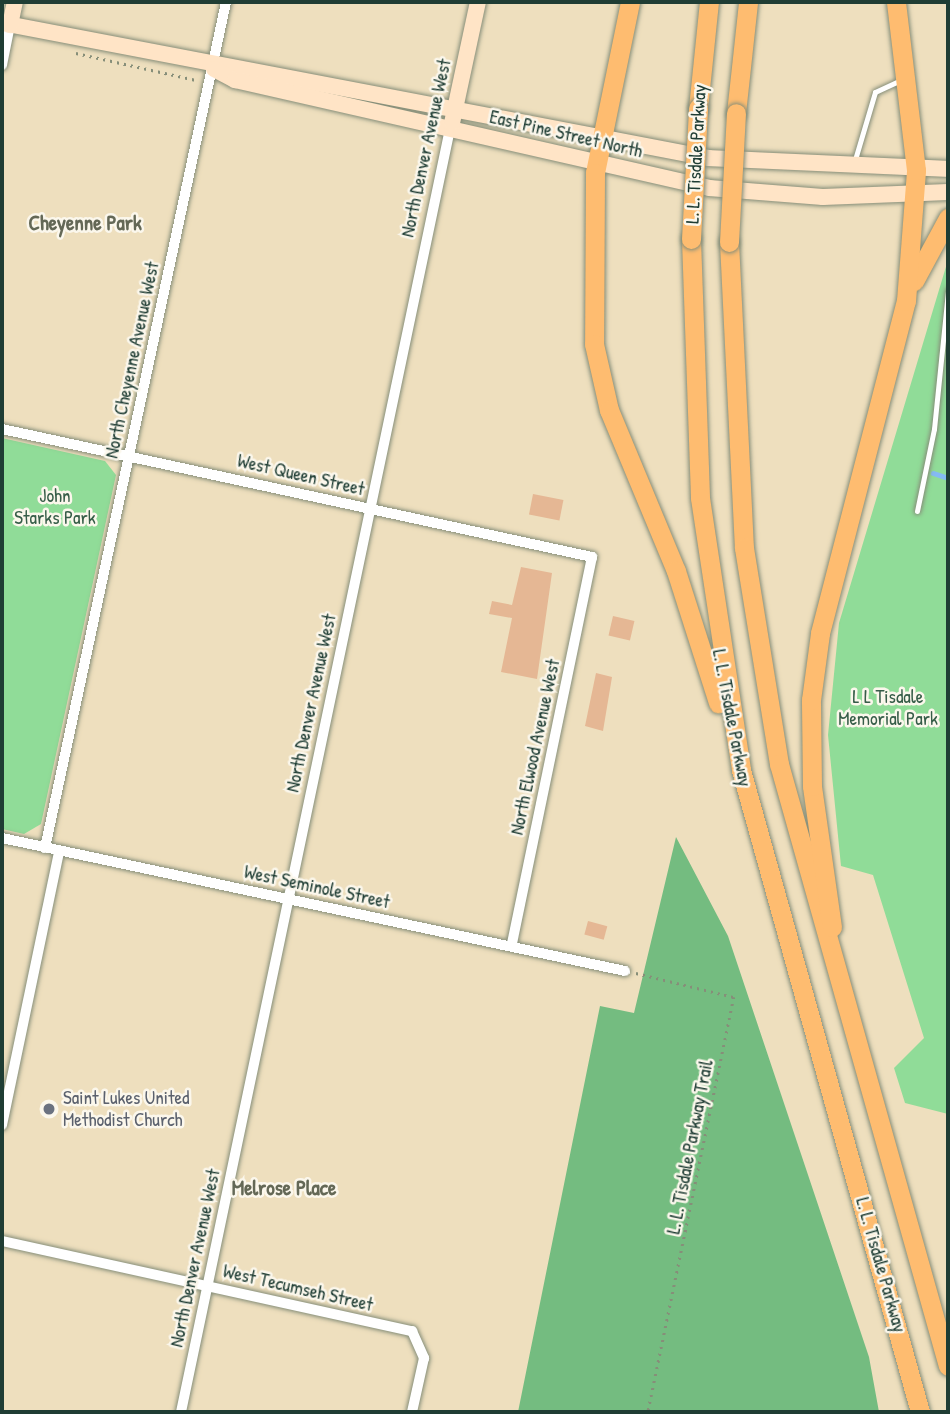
<!DOCTYPE html>
<style>
body{margin:0}
#map{position:relative;width:950px;height:1414px;overflow:hidden;background:#eedfbe;font-family:"Patrick Hand",sans-serif}
div>[style]{position:absolute}
[style*='--x']{left:calc(var(--x)*1px);top:calc(var(--y)*1px);width:calc(var(--w)*1px);rotate:calc(var(--a)*1deg)}
.green>*{inset:0;background:#90dc98}
.forest>*{inset:0;background:#74bc80}
.stream>*{height:4.5px;margin:-2.25px;padding:0 2.25px;transform-origin:2.25px;border-radius:2.25px;background:#85baf3}
.building>*{inset:0;background:#e5b794;transform-origin:0 0}
.path>*{height:2.5px;margin-top:-1.25px;transform-origin:0;background:repeating-linear-gradient(90deg,#868e79 0 2px,transparent 0 7px)}
.roads{filter:drop-shadow(0 0 2px #868e79) drop-shadow(0 0 2px #868e79)}
.lane>*{height:5px;margin:-2.5px;padding:0 2.5px;transform-origin:2.5px;border-radius:2.5px;background:#fff}
.street>*{height:10px;margin:-5px;padding:0 5px;transform-origin:5px;border-radius:5px;background:#fff}
.secondary>*{height:16px;margin:-8px;padding:0 8px;transform-origin:8px;border-radius:8px;background:#ffe4c6}
.highway>*{height:19px;margin:-9.5px;padding:0 9.5px;transform-origin:9.5px;border-radius:9.5px;background:#febc70}
.bridges{filter:drop-shadow(0 0 2px #868e79) drop-shadow(0 0 2px #868e79)}
.highway-bridge>*{height:19px;margin:-9.5px;padding:0 9.5px;transform-origin:9.5px;border-radius:9.5px;background:#febc70}
.dots>*{width:19px;height:19px;translate:-50% -50%;box-sizing:border-box;border:4px solid #fbf7ec;border-radius:50%}
span{translate:-50% -50%;white-space:nowrap;text-align:center;line-height:1.15;-webkit-text-stroke:5px #fbf7ec;paint-order:stroke}
.street-label{font-size:19px;color:#1f3d34}
.park-label{font-size:19px;color:#365d48}
.worship-label{font-size:19px;color:#5b616d}
.left{translate:0 -50%;text-align:left}
.neighbourhood-label{font-size:21px;color:#646856;font-weight:700}
.frame{position:absolute;inset:0;border:4px solid #1f3d34;pointer-events:none}
</style>
<div id="map">
<div class="green">
<i style="clip-path:polygon(948px 260px,948px 1114px,905px 1103px,894px 1068px,924px 1038px,873px 875px,841px 866px,828px 735px,839px 623px)"></i>
<i style="clip-path:polygon(2px 438px,105px 461px,116px 475px,41px 824px,24px 834px,2px 829px)"></i>
</div>
<div class="forest">
<i style="clip-path:polygon(676px 837px,728px 936px,869px 1357px,879px 1412px,518px 1412px,600px 1006px,634px 1013px)"></i>
</div>
<div class="stream">
<i style="--x:933;--y:473;--w:16;--a:18"></i>
</div>
<div class="building">
<i style="left:533px;top:494px;width:31px;height:21px;rotate:11deg"></i>
<i style="clip-path:polygon(521px 567px,552px 573px,537px 679px,501px 672px,512px 618px,489px 614px,492px 601px,512px 605px)"></i>
<i style="left:613px;top:616px;width:22px;height:20px;rotate:13deg"></i>
<i style="clip-path:polygon(596px 673px,612px 677px,603px 731px,585px 726px)"></i>
<i style="left:588px;top:921px;width:20px;height:14px;rotate:15deg"></i>
</div>
<div class="path">
<i style="--x:76;--y:53;--w:123;--a:12.7"></i>
<i style="--x:636;--y:973;--w:101;--a:13.8"></i>
<i style="--x:734;--y:997;--w:424;--a:101.7"></i>
</div>
<div class="roads">
<div class="lane">
<i style="--x:854;--y:163;--w:74;--a:-73.5"></i>
<i style="--x:875;--y:92;--w:31;--a:-25"></i>
<i style="--x:917;--y:511;--w:84;--a:-78.3"></i>
<i style="--x:934;--y:429;--w:140;--a:-84.2"></i>
</div>
<div class="street">
<i style="--x:2;--y:65;--w:41;--a:-78.7"></i>
<i style="--x:2;--y:429;--w:604;--a:12.24"></i>
<i style="--x:592;--y:557;--w:396;--a:101.7"></i>
<i style="--x:2;--y:838;--w:637;--a:12.05"></i>
<i style="--x:45;--y:848;--w:865;--a:-77.92"></i>
<i style="--x:2;--y:1125;--w:280;--a:-78.2"></i>
<i style="--x:2;--y:1241;--w:420;--a:12.4"></i>
<i style="--x:412;--y:1331;--w:30;--a:66"></i>
<i style="--x:424;--y:1358;--w:55;--a:102.5"></i>
<i style="--x:181;--y:1412;--w:1311;--a:-78.16"></i>
</div>
<div class="secondary">
<i style="--x:2;--y:23;--w:720;--a:10.81"></i>
<i style="--x:709;--y:158;--w:239;--a:2.6"></i>
<i style="--x:10;--y:25;--w:24;--a:-78"></i>
<i style="--x:214;--y:69;--w:24;--a:28"></i>
<i style="--x:235;--y:80;--w:486;--a:12.8"></i>
<i style="--x:709;--y:188;--w:114;--a:4.5"></i>
<i style="--x:823;--y:197;--w:125;--a:-2.3"></i>
<i style="--x:452;--y:123;--w:124;--a:-77.9"></i>
</div>
<div class="highway">
<i style="--x:630;--y:2;--w:175;--a:101.6"></i>
<i style="--x:595;--y:173;--w:171;--a:90.3"></i>
<i style="--x:594;--y:344;--w:68;--a:77.2"></i>
<i style="--x:609;--y:410;--w:174;--a:67.4"></i>
<i style="--x:676;--y:571;--w:139;--a:72.3"></i>
<i style="--x:698;--y:108;--w:107;--a:-84.1"></i>
<i style="--x:736;--y:113;--w:112;--a:-83.8"></i>
<i style="--x:691;--y:239;--w:259;--a:88"></i>
<i style="--x:700;--y:498;--w:275;--a:81.4"></i>
<i style="--x:741;--y:770;--w:666;--a:74.42"></i>
<i style="--x:729;--y:242;--w:306;--a:87.2"></i>
<i style="--x:744;--y:548;--w:219;--a:80.8"></i>
<i style="--x:779;--y:764;--w:625;--a:74.32"></i>
<i style="--x:914;--y:281;--w:72;--a:-61.6"></i>
<i style="--x:832;--y:927;--w:142;--a:-98.1"></i>
<i style="--x:812;--y:786;--w:86;--a:-90.7"></i>
<i style="--x:811;--y:700;--w:68;--a:-82.3"></i>
<i style="--x:820;--y:633;--w:343;--a:-75.5"></i>
<i style="--x:906;--y:301;--w:131;--a:-85.6"></i>
<i style="--x:916;--y:170;--w:169;--a:-96.8"></i>
</div>
</div>
<div class="bridges">
<div class="highway-bridge">
<i style="--x:691;--y:239;--w:131;--a:-86.9"></i>
<i style="--x:729;--y:242;--w:129;--a:-86.9"></i>
</div>
</div>
<div class="dots">
<i style="left:49px;top:1109px;background:#6b7280"></i>
</div>
<div class="street-label">
<span style="left:566px;top:134px;rotate:13deg">East Pine Street North</span>
<span style="left:426px;top:148px;rotate:-78deg">North Denver Avenue West</span>
<span style="left:696px;top:154px;rotate:-87deg">L. L. Tisdale Parkway</span>
<span style="left:132px;top:360px;rotate:-78deg">North Cheyenne Avenue West</span>
<span style="left:301px;top:475px;rotate:13deg">West Queen Street</span>
<span style="left:311px;top:703px;rotate:-78deg">North Denver Avenue West</span>
<span style="left:732px;top:718px;rotate:79deg">L. L. Tisdale Parkway</span>
<span style="left:535px;top:747px;rotate:-78deg">North Elwood Avenue West</span>
<span style="left:317px;top:887px;rotate:12deg">West Seminole Street</span>
<span style="left:690px;top:1147px;rotate:-79deg">L. L. Tisdale Parkway Trail</span>
<span style="left:195px;top:1258px;rotate:-78deg">North Denver Avenue West</span>
<span style="left:881px;top:1265px;rotate:74deg">L. L. Tisdale Parkway</span>
<span style="left:298px;top:1288px;rotate:13deg">West Tecumseh Street</span>
</div>
<div class="park-label">
<span style="left:55px;top:507px">John<br>Starks Park</span>
<span style="left:888px;top:708px">L L Tisdale<br>Memorial Park</span>
</div>
<div class="worship-label">
<span class="left" style="left:63px;top:1109px">Saint Lukes United<br>Methodist Church</span>
</div>
<div class="neighbourhood-label">
<span style="left:85px;top:223px">Cheyenne Park</span>
<span style="left:284px;top:1188px">Melrose Place</span>
</div>
<div class="frame"></div>
</div>
